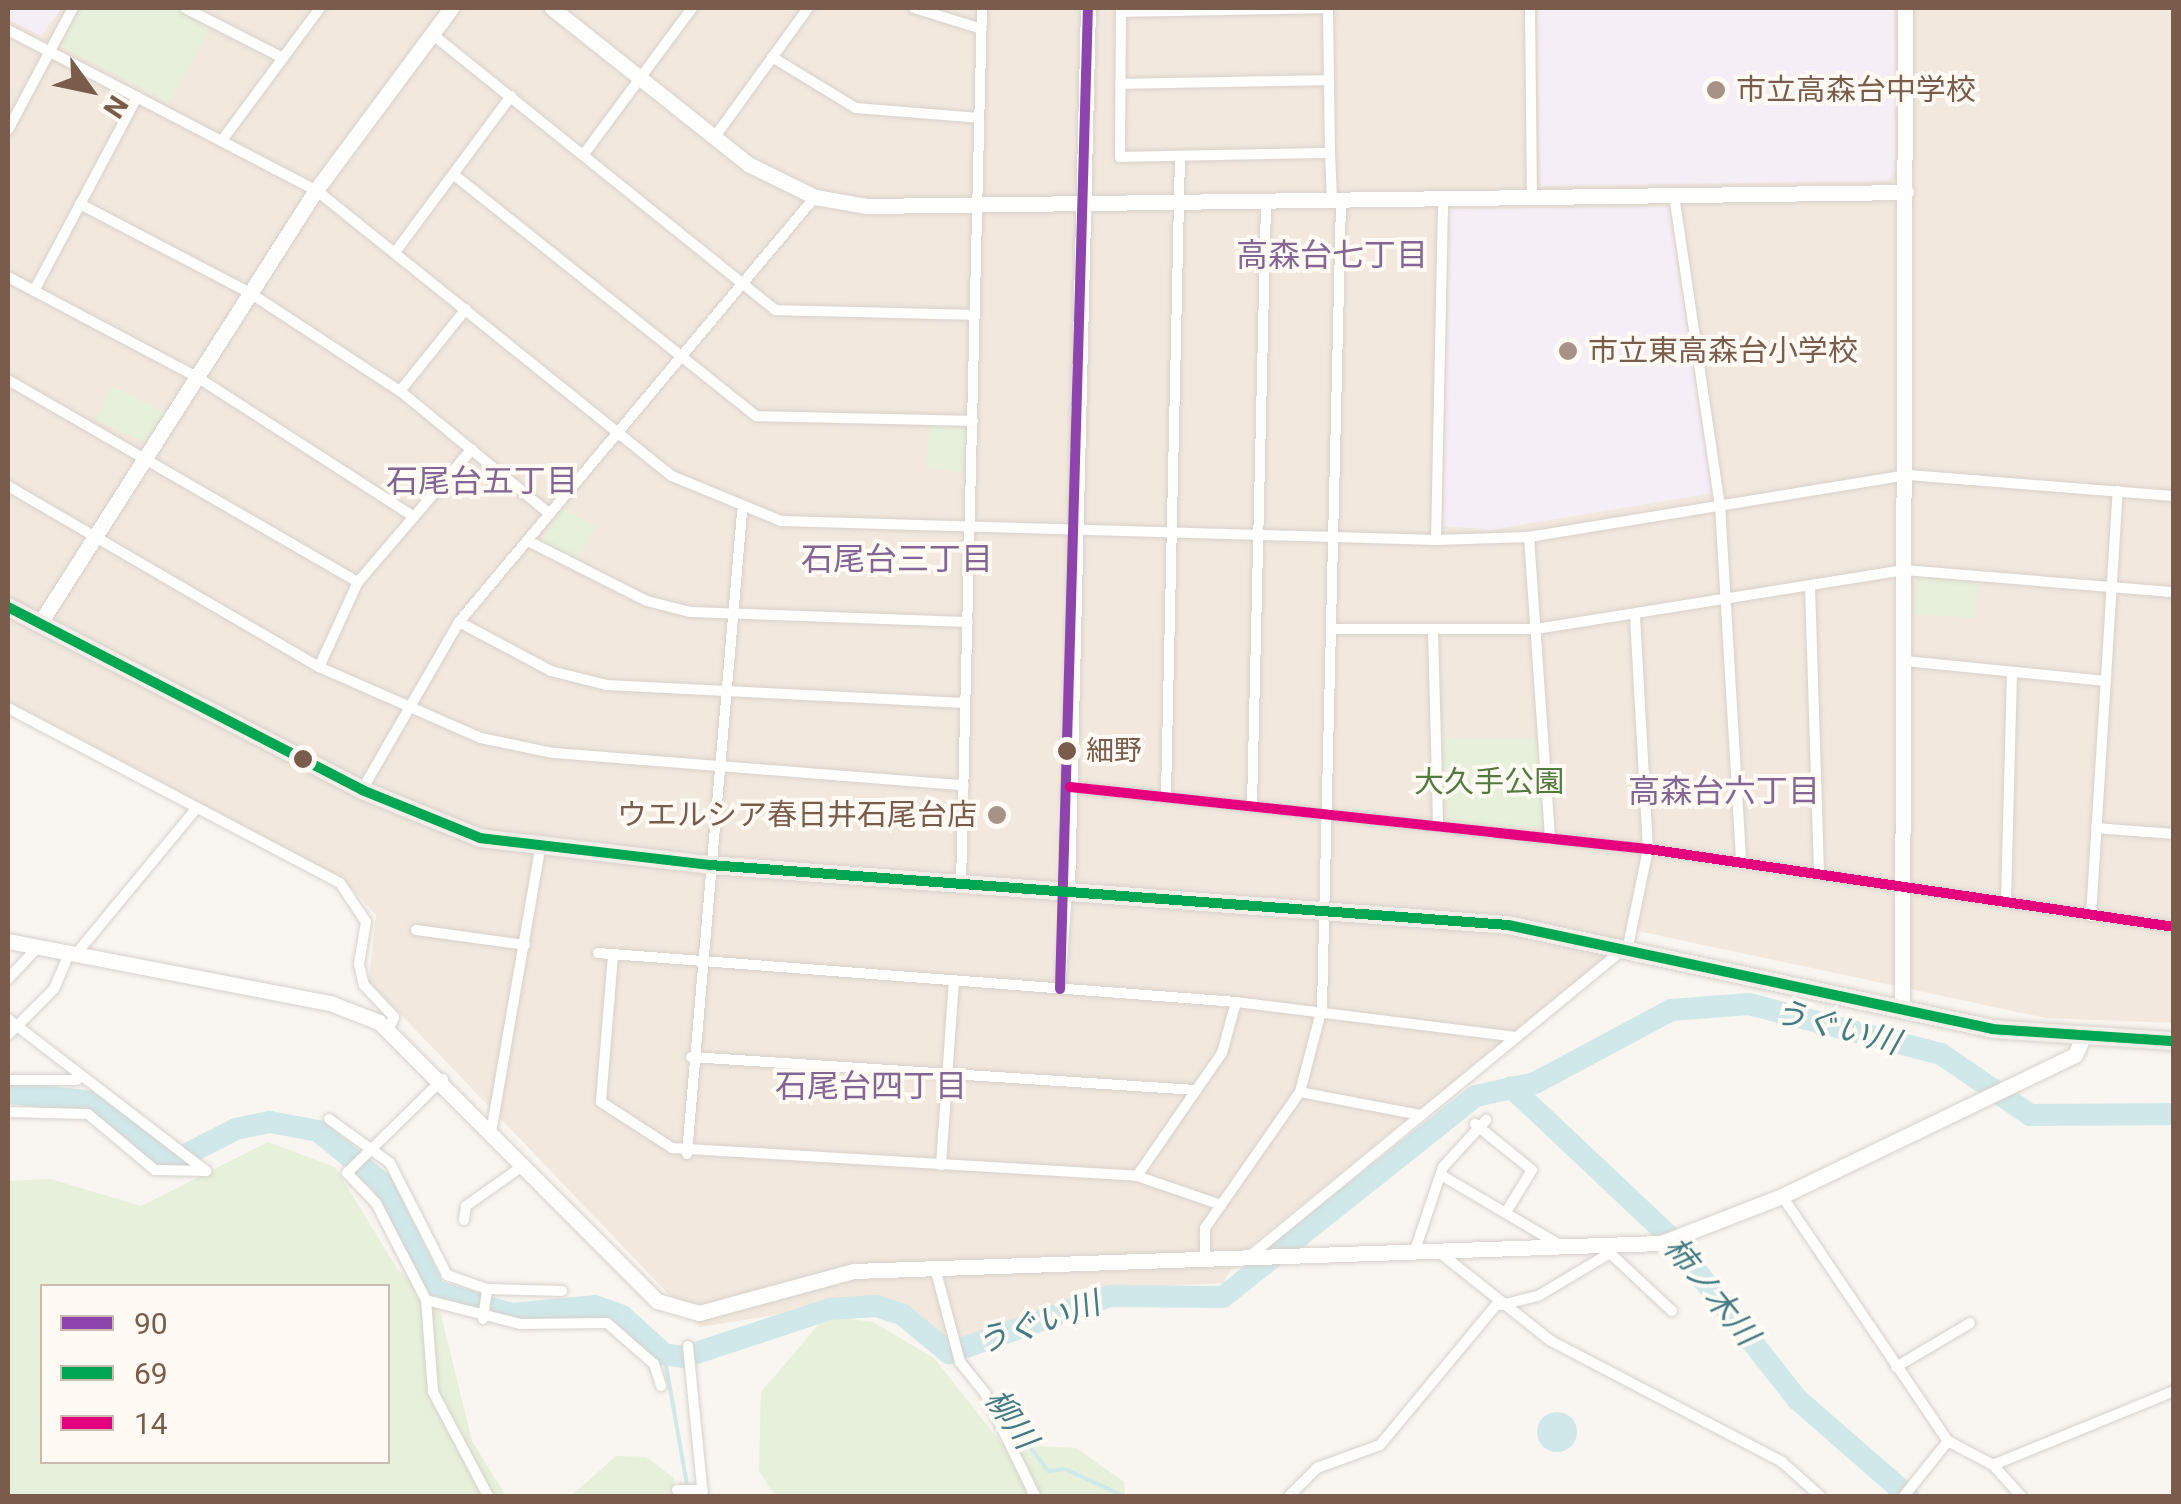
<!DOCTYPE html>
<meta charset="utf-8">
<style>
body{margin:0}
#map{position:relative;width:2181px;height:1504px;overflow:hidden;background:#f9f5f0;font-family:Roboto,"Noto Sans JP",sans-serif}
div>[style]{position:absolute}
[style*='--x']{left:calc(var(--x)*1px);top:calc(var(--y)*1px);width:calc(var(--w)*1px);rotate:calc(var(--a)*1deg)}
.residential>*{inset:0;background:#f2e8de}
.education>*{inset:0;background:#f6eef6}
.green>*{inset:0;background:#e7f0db;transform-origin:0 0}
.water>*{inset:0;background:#d0e8ea}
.round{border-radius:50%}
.stream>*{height:4px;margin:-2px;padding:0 2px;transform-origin:2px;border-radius:2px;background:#d0e8ea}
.river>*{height:22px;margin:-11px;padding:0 11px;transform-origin:11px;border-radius:11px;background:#d0e8ea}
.roads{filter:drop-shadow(0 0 2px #d7d1cb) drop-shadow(0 0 2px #d7d1cb)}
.street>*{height:10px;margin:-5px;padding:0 5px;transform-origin:5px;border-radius:5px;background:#fefefd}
.secondary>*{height:15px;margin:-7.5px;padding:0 7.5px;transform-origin:7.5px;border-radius:7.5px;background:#fefefd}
.primary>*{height:18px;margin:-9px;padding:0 9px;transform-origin:9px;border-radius:9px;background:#f3eee8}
.bus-1>*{height:10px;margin:-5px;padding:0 5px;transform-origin:5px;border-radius:5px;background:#8e44ad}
.bus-2>*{height:10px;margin:-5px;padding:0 5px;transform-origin:5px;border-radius:5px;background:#00a651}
.bus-3>*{height:10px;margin:-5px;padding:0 5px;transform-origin:5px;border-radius:5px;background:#e5007d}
.dots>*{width:28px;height:28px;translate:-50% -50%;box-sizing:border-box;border:5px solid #fffaf3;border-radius:50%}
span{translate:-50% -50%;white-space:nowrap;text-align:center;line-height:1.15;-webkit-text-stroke:8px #fffaf3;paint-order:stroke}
.bus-label{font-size:28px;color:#7a5c4d}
.left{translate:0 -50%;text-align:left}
.poi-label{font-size:30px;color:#7a5c4d}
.right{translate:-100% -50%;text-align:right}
.park-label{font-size:30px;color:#537a41}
.neighbourhood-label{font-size:32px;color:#846695}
.water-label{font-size:32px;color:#437c86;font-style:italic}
.frame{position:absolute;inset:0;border:10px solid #7a5c4d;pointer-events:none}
.legend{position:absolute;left:40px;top:1284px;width:350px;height:180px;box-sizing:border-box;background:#fffaf3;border:2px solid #cabbb1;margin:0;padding:12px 18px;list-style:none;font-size:30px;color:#7a5c4d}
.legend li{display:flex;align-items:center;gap:20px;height:50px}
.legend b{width:50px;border:2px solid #cabbb1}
.north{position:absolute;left:40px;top:40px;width:100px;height:100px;-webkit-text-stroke:8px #fffaf3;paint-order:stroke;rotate:123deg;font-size:28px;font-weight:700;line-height:40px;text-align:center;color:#7a5c4d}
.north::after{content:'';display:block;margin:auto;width:35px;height:45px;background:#7a5c4d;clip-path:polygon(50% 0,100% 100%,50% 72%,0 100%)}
</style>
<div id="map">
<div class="residential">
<i style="clip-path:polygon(8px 8px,2173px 8px,2173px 1023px,2046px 1018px,1638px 931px,1242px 1253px,1223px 1283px,1116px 1289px,949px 1348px,910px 1314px,868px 1300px,700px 1327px,369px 981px,376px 915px,343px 879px,8px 701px)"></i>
</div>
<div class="education">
<i style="clip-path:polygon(8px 8px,62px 8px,41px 36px,8px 19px)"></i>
<i style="clip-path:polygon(1537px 8px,1894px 8px,1895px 173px,1887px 181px,1540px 186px)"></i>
<i style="clip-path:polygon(1669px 207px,1713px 493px,1490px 530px,1443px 526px,1449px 209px)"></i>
</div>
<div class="green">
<i style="clip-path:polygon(79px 8px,174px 8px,211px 27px,169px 103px,61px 46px)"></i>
<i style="clip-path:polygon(113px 386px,165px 413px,146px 442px,95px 419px)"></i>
<i style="left:930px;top:425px;width:37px;height:43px;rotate:6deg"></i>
<i style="clip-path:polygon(564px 508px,595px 527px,577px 560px,541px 541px)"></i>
<i style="left:1917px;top:577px;width:61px;height:37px;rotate:4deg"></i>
<i style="clip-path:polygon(1442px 738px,1538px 739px,1544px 828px,1448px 822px)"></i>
<i style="clip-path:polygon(evenodd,268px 1142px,335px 1167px,398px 1270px,438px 1303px,472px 1441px,506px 1496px,8px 1496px,8px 1181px,51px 1179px,141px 1206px,268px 1142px,42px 1286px,388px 1286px,388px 1462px,42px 1462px,42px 1286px)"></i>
<i style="clip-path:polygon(826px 1316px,873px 1322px,934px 1358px,1002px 1444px,1076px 1448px,1124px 1482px,1125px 1496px,775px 1496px,759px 1471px,761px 1392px)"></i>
<i style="clip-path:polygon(616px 1456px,646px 1457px,674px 1478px,674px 1496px,571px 1496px)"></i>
</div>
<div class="water">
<i class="round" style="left:1537px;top:1412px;width:40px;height:40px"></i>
</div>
<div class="stream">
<i style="--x:664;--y:1354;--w:144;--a:80"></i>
<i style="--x:966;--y:1362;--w:136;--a:53"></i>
<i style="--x:1048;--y:1471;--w:17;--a:-7"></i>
<i style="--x:1065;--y:1469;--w:65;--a:24.6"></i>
</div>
<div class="river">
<i style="--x:1511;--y:1087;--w:216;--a:43.3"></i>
<i style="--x:1668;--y:1235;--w:209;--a:51.8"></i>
<i style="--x:1797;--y:1399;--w:147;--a:41.1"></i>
<i style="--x:8;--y:1093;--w:88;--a:5.8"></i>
<i style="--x:96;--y:1102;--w:95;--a:39.9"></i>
<i style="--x:169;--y:1163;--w:75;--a:-26.9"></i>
<i style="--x:236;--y:1129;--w:35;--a:-12"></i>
<i style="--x:270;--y:1122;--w:49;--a:10.6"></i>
<i style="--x:318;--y:1131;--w:82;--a:39.1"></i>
<i style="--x:382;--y:1183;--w:120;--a:63.9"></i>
<i style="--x:435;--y:1291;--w:79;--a:16.8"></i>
<i style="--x:511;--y:1314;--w:84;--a:-5.4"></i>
<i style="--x:595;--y:1306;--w:29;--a:20"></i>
<i style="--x:622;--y:1316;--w:57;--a:42.1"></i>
<i style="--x:664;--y:1354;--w:20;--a:9"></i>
<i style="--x:684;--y:1357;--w:154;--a:-18.2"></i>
<i style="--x:830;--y:1309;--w:46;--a:-3.7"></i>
<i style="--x:876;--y:1306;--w:28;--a:18"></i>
<i style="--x:903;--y:1315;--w:60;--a:39.6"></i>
<i style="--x:949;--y:1353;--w:171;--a:-19.5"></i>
<i style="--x:1110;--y:1296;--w:113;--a:0.5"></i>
<i style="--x:1223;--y:1297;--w:323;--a:-38.5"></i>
<i style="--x:1476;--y:1096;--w:60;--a:-12.4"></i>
<i style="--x:1535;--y:1083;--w:154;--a:-28.2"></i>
<i style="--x:1671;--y:1010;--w:78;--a:-4.4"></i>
<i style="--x:1749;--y:1004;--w:198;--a:14.6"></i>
<i style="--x:1941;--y:1054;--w:108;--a:34.4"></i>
<i style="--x:2030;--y:1115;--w:144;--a:-0.4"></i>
</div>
<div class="roads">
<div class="street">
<i style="--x:185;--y:8;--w:110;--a:27"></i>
<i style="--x:914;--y:8;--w:71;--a:17.2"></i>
<i style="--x:1121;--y:8;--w:149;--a:90.4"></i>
<i style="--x:1120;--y:157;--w:210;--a:-1.1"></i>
<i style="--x:1330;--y:153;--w:145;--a:-90.8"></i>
<i style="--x:1530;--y:8;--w:189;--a:89.4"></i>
<i style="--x:1121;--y:12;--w:207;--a:-1.1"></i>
<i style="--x:8;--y:30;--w:347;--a:27.5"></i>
<i style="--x:316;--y:190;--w:457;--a:38.8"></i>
<i style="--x:672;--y:476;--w:118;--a:22.4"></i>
<i style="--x:781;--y:521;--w:655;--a:1.66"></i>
<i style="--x:1436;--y:540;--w:93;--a:-1.8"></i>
<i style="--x:1529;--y:537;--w:383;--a:-9.3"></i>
<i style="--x:1907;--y:475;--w:268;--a:4.5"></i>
<i style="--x:432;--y:34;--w:440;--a:38.8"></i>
<i style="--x:775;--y:310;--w:199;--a:1.4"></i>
<i style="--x:772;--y:57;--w:98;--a:31.3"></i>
<i style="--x:856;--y:108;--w:123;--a:4.6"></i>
<i style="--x:1120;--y:84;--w:209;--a:-1.1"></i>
<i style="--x:8;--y:130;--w:138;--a:-62"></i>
<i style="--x:714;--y:138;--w:160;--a:-54.1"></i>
<i style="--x:223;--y:139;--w:163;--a:-53.5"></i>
<i style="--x:1330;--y:153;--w:46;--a:87.5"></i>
<i style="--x:584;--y:154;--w:182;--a:-53.5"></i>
<i style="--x:453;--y:174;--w:388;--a:38.6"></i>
<i style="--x:756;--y:416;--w:217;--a:1.3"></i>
<i style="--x:1674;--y:195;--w:313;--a:81.6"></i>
<i style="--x:1720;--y:505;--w:359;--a:86.6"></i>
<i style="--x:80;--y:204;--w:192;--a:27.6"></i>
<i style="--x:250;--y:293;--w:179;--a:33.2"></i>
<i style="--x:400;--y:391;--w:194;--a:39.4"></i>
<i style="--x:396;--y:251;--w:193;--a:-53.4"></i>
<i style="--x:8;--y:277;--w:214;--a:27.9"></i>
<i style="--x:197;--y:377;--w:258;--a:32.8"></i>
<i style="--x:34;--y:291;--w:220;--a:-62"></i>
<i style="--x:8;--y:380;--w:404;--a:30"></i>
<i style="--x:400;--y:391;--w:105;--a:-51.2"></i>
<i style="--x:8;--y:486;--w:360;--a:30.2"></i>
<i style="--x:319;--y:667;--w:177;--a:23.7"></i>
<i style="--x:481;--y:738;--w:74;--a:11.8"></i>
<i style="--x:553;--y:753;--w:412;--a:4.5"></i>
<i style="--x:1529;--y:537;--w:303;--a:86"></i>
<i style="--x:1436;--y:540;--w:341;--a:-88.8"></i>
<i style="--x:528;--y:541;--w:133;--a:26.8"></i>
<i style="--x:647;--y:601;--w:44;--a:14.3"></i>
<i style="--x:690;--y:612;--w:278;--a:2.1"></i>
<i style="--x:1810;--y:586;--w:288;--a:88.2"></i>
<i style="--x:459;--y:622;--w:104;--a:28"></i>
<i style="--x:551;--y:671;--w:58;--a:14"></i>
<i style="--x:607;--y:685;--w:358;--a:2.9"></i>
<i style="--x:1331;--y:629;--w:205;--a:0"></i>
<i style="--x:1536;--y:629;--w:373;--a:-9.1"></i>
<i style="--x:1904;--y:570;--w:271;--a:4.7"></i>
<i style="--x:1433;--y:630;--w:195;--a:88.5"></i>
<i style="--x:1905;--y:661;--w:202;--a:5.7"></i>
<i style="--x:319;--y:667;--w:94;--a:-65.4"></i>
<i style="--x:358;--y:582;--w:175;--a:-49.4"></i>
<i style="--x:8;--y:708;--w:375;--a:27.8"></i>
<i style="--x:340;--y:883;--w:47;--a:56.3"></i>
<i style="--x:366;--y:922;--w:43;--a:99.5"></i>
<i style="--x:359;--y:964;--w:22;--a:77"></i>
<i style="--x:364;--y:985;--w:44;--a:46.8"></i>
<i style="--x:394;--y:1017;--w:13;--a:113"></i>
<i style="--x:1070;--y:787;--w:581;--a:6.12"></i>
<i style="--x:1648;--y:849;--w:532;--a:8.43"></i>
<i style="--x:362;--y:790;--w:194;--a:-60"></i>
<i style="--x:459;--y:622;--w:554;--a:-50.05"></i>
<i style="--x:1166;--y:796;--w:640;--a:-88.75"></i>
<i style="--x:1252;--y:806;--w:603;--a:-88.67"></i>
<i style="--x:2096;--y:828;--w:78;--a:4.4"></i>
<i style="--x:961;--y:884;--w:876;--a:-88.63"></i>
<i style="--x:2006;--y:901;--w:229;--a:-88.5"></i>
<i style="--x:2091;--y:916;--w:426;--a:-86.4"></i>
<i style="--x:416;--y:930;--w:110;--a:7.8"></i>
<i style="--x:598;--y:953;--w:640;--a:4.39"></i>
<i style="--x:1236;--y:1002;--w:283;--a:7.1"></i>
<i style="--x:76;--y:954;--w:188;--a:-50.4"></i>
<i style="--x:613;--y:955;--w:147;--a:94.7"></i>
<i style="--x:601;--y:1102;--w:85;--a:32.9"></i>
<i style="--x:672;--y:1148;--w:466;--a:3.4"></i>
<i style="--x:1137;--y:1176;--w:89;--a:19"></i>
<i style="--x:8;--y:979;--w:44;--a:-46.8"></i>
<i style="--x:1060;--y:989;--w:98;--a:-85.9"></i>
<i style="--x:8;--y:1019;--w:250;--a:37.5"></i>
<i style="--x:8;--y:1035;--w:65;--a:-45"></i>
<i style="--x:54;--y:989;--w:39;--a:-67"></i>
<i style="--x:691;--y:1057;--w:506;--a:3.74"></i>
<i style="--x:443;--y:1079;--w:134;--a:135.6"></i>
<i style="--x:347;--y:1173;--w:42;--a:46"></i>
<i style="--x:376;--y:1203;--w:109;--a:62.7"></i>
<i style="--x:426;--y:1300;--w:92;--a:85.6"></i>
<i style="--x:433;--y:1392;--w:118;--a:62.1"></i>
<i style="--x:8;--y:1080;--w:69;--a:0"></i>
<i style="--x:1300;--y:1092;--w:123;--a:10.8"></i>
<i style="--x:8;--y:1112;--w:80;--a:1.4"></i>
<i style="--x:88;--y:1114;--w:87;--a:39.9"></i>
<i style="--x:155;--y:1170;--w:51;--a:1.1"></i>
<i style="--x:329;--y:1119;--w:75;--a:35.8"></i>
<i style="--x:390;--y:1163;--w:126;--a:63"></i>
<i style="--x:447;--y:1275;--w:42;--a:19.3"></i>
<i style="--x:487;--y:1289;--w:75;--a:1.5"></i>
<i style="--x:1475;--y:1124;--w:73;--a:38.9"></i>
<i style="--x:1532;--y:1170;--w:46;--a:121.6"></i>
<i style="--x:492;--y:1127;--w:281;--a:-80.2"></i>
<i style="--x:687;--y:1154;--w:644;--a:-85.1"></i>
<i style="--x:941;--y:1165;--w:184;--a:-86"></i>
<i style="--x:1441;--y:1175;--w:142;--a:30.5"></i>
<i style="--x:1137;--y:1176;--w:150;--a:-55.4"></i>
<i style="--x:1222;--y:1053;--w:53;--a:-74.6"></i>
<i style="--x:1782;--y:1196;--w:296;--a:55.9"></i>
<i style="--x:1948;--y:1441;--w:51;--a:28.1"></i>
<i style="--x:1993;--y:1465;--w:196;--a:-22.2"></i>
<i style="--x:464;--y:1220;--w:14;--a:-82"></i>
<i style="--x:466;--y:1206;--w:71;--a:-35.3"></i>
<i style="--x:1439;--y:1252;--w:143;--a:38.5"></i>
<i style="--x:1551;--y:1341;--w:261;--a:27.6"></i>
<i style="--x:1782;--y:1462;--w:51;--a:41.8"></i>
<i style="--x:1414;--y:1253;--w:91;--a:-71.4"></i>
<i style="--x:1443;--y:1167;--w:64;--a:-47.5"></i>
<i style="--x:1250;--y:1256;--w:489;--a:-39.4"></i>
<i style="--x:1628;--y:946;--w:99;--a:-78.3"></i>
<i style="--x:1648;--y:849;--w:235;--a:-93.2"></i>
<i style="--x:1205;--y:1260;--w:32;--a:-90"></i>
<i style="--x:1205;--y:1228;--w:166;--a:-55.1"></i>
<i style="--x:1300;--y:1092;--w:87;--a:-75.3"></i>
<i style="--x:1322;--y:1008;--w:808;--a:-88.65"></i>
<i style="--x:935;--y:1268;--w:97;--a:75.1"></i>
<i style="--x:960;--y:1362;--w:40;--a:51"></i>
<i style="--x:985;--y:1393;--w:114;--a:64.1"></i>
<i style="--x:426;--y:1300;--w:97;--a:14.3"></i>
<i style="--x:520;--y:1324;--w:87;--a:-0.7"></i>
<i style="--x:607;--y:1323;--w:62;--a:41.1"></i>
<i style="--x:654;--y:1364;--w:23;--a:72"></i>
<i style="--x:1501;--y:1305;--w:38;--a:-14"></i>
<i style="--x:1538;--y:1296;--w:84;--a:-30.8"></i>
<i style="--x:1610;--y:1253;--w:85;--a:43.1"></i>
<i style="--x:483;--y:1319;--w:30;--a:-82"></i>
<i style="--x:688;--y:1346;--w:151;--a:84.3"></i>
<i style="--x:1896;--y:1367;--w:86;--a:-30.7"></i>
<i style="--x:1993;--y:1465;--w:42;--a:47.9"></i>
<i style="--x:677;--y:1490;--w:26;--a:0"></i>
<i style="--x:1289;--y:1496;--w:40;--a:-45"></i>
<i style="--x:1317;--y:1468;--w:67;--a:-20.1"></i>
<i style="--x:1380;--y:1445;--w:185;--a:-50.3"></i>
<i style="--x:1904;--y:1496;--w:70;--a:-51.3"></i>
</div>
<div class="secondary">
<i style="--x:552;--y:8;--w:251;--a:38.5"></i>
<i style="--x:748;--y:164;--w:75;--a:26.2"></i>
<i style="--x:815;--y:197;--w:53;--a:9.8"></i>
<i style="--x:867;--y:206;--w:1039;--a:-0.77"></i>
<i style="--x:40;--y:623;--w:513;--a:-57.49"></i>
<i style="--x:316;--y:190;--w:227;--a:-53.4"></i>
<i style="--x:1067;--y:891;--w:883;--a:-88.64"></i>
<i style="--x:8;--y:941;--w:328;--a:10.9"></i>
<i style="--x:330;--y:1003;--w:53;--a:21.2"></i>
<i style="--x:379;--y:1022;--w:394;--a:45.1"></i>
<i style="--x:657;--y:1301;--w:44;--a:15.9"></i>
<i style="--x:699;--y:1313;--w:161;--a:-15.2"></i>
<i style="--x:854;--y:1271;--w:807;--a:-1.99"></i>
<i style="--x:1661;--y:1243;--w:130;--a:-21.2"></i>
<i style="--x:1782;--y:1196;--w:325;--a:-25.7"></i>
<i style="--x:2075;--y:1055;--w:17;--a:-66"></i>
<i style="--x:1902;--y:1009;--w:1001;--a:-89.83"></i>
</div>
<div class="primary">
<i style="--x:8;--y:607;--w:399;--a:27.3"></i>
<i style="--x:362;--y:790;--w:127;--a:22.1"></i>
<i style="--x:480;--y:838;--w:232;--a:6.7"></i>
<i style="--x:710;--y:865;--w:800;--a:4.3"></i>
<i style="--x:1508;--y:925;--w:495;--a:12.1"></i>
<i style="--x:1992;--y:1029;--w:182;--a:3.8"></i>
</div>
</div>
<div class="bus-1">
<i style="--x:1060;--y:989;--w:981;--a:-88.37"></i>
</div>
<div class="bus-2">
<i style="--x:8;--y:607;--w:399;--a:27.3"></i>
<i style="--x:362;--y:790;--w:127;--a:22.1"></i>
<i style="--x:480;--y:838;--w:232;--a:6.7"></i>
<i style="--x:710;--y:865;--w:800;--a:4.3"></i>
<i style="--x:1508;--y:925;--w:495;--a:12.1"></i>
<i style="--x:1992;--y:1029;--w:182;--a:3.8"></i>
</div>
<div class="bus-3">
<i style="--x:1070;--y:787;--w:581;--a:6.12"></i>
<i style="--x:1648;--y:849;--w:532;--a:8.43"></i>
</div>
<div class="dots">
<i style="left:1716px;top:90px;background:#a69286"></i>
<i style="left:1568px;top:351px;background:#a69286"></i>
<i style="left:1067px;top:751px;background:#7a5c4d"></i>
<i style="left:303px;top:759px;background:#7a5c4d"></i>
<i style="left:997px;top:815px;background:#a69286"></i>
</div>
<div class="bus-label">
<span class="left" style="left:1086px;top:751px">細野</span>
</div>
<div class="poi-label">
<span class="left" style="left:1736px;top:90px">市立高森台中学校</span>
<span class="left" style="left:1588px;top:351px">市立東高森台小学校</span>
<span class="right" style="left:977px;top:815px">ウエルシア春日井石尾台店</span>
</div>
<div class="park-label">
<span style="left:1489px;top:782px">大久手公園</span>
</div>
<div class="neighbourhood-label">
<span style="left:1332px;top:255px">高森台七丁目</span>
<span style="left:482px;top:481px">石尾台五丁目</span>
<span style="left:897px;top:559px">石尾台三丁目</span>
<span style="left:1724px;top:791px">高森台六丁目</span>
<span style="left:871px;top:1086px">石尾台四丁目</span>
</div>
<div class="water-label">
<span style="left:1837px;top:1027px;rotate:15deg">うぐい川</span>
<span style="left:1711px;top:1291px;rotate:51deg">柿ノ木川</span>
<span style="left:1038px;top:1323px;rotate:-19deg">うぐい川</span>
<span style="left:1011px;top:1419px;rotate:55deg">柳川</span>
</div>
<div class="frame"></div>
<ul class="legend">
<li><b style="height:12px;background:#8e44ad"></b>90</li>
<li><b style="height:12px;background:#00a651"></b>69</li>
<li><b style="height:12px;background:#e5007d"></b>14</li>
</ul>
<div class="north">N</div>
</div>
